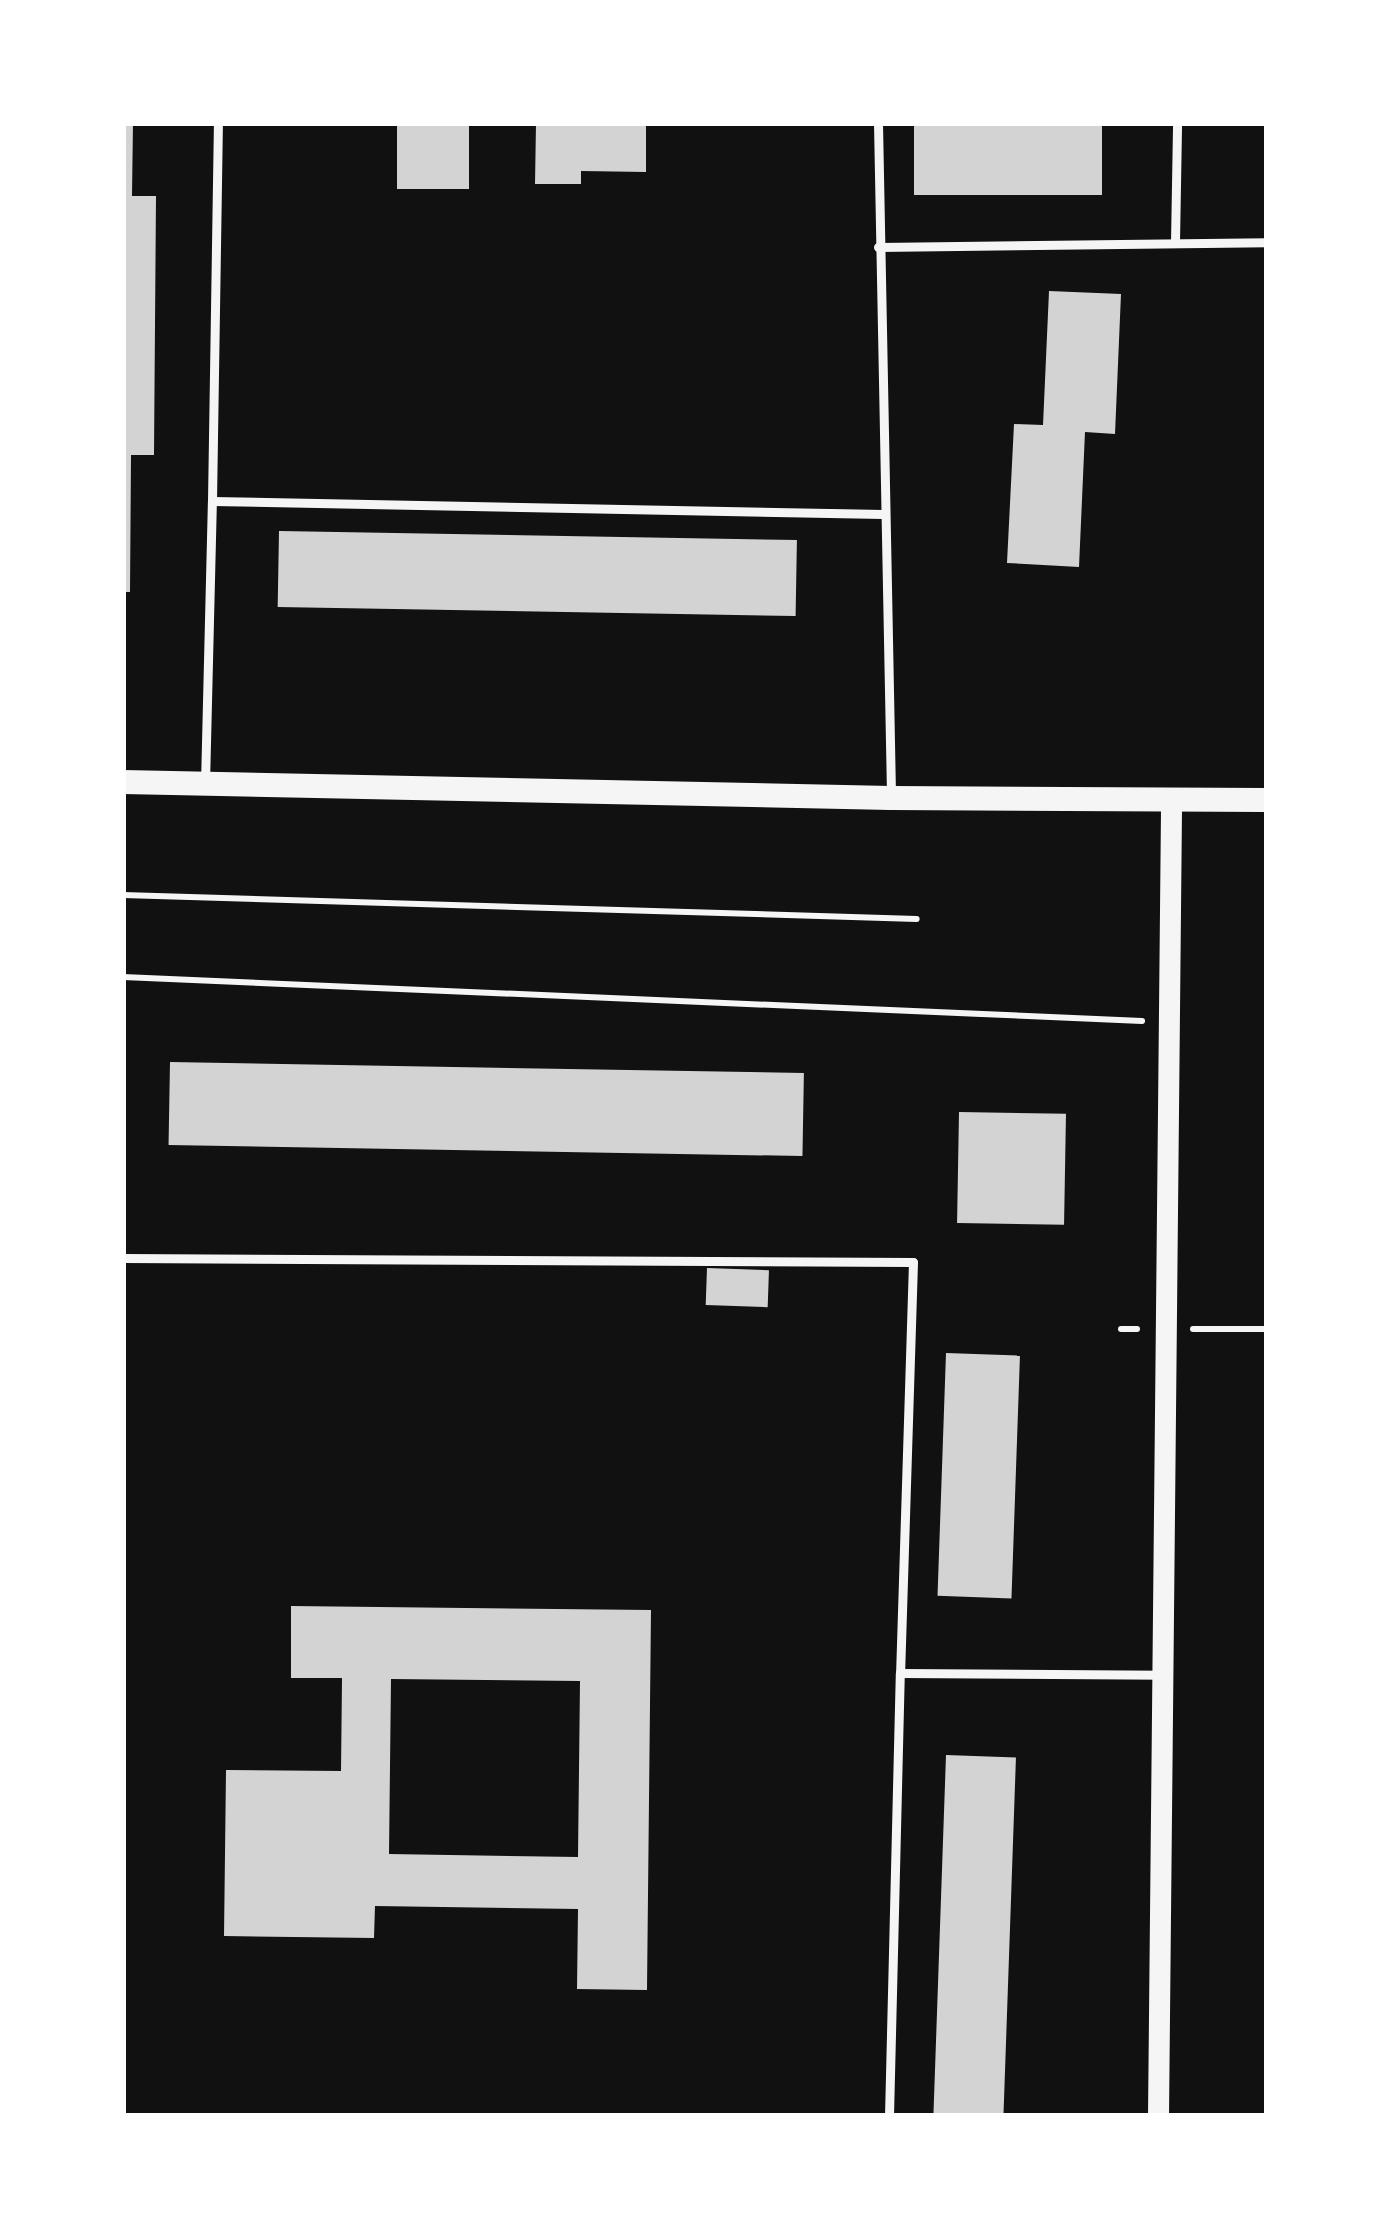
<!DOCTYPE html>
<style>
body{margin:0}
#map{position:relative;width:1390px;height:2239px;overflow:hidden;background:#111;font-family:"PT Sans Narrow",sans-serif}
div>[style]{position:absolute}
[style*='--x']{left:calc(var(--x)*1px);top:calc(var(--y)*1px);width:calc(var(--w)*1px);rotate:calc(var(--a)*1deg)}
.building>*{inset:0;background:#d3d3d3;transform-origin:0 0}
.path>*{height:6px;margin:-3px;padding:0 3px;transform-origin:3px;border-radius:3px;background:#f5f5f5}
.service>*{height:9px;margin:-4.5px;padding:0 4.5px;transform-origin:4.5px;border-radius:4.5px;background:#f5f5f5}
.tertiary>*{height:21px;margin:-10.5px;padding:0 10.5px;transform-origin:10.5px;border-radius:10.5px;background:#f5f5f5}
.secondary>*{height:24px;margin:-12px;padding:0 12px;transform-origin:12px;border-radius:12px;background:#f5f5f5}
span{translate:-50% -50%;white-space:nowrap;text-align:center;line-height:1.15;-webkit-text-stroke:10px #fff;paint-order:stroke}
.frame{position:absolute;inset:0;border:126px solid #fff;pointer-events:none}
</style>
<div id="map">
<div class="building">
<i style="clip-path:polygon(123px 123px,133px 123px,132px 196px,156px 196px,154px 455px,131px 455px,130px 592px,123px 592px)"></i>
<i style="left:397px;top:123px;width:72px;height:66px"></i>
<i style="clip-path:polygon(536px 123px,646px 123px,646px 172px,581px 171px,581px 184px,535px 184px)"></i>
<i style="left:914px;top:123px;width:188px;height:72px"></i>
<i style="clip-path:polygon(1049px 291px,1121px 294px,1115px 434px,1085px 432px,1079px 567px,1007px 563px,1014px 424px,1043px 425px)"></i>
<i style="left:279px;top:531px;width:518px;height:76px;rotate:1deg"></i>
<i style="left:170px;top:1062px;width:634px;height:83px;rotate:1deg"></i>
<i style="left:959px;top:1112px;width:107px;height:111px;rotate:1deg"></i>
<i style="left:707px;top:1268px;width:62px;height:37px;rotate:2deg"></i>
<i style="left:946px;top:1353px;width:74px;height:243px;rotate:2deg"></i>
<i style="clip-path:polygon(evenodd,291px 1606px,651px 1610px,647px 1990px,577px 1989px,578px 1909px,375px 1906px,374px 1938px,224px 1936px,226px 1770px,341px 1771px,342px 1678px,291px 1678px,291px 1606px,391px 1679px,580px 1681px,578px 1857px,389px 1854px,391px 1679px)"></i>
<i style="left:946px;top:1755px;width:70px;height:361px;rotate:2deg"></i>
</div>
<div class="path">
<i style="--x:123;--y:895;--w:794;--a:1.73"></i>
<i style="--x:123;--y:977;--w:1020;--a:2.47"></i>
<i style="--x:1121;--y:1329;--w:16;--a:0"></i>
<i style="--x:1193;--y:1329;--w:74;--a:0"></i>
</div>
<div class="service">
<i style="--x:878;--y:123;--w:672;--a:88.89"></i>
<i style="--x:1175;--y:242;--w:119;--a:-89"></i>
<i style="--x:878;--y:247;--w:389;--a:-0.7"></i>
<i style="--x:212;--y:501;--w:378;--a:-89.1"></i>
<i style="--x:205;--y:784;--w:283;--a:-88.6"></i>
<i style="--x:212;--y:501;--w:671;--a:1.11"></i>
<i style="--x:123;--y:1258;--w:790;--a:0.29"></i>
<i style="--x:913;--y:1262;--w:411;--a:91.8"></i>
<i style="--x:889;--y:2116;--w:443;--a:-88.6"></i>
<i style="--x:900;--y:1673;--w:263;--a:0.4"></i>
</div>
<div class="tertiary">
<i style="--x:1158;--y:2116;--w:1315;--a:-89.43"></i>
</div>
<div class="secondary">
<i style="--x:123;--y:782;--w:768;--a:1.19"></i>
<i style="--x:891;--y:798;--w:376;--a:0.3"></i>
</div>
<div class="frame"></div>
</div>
